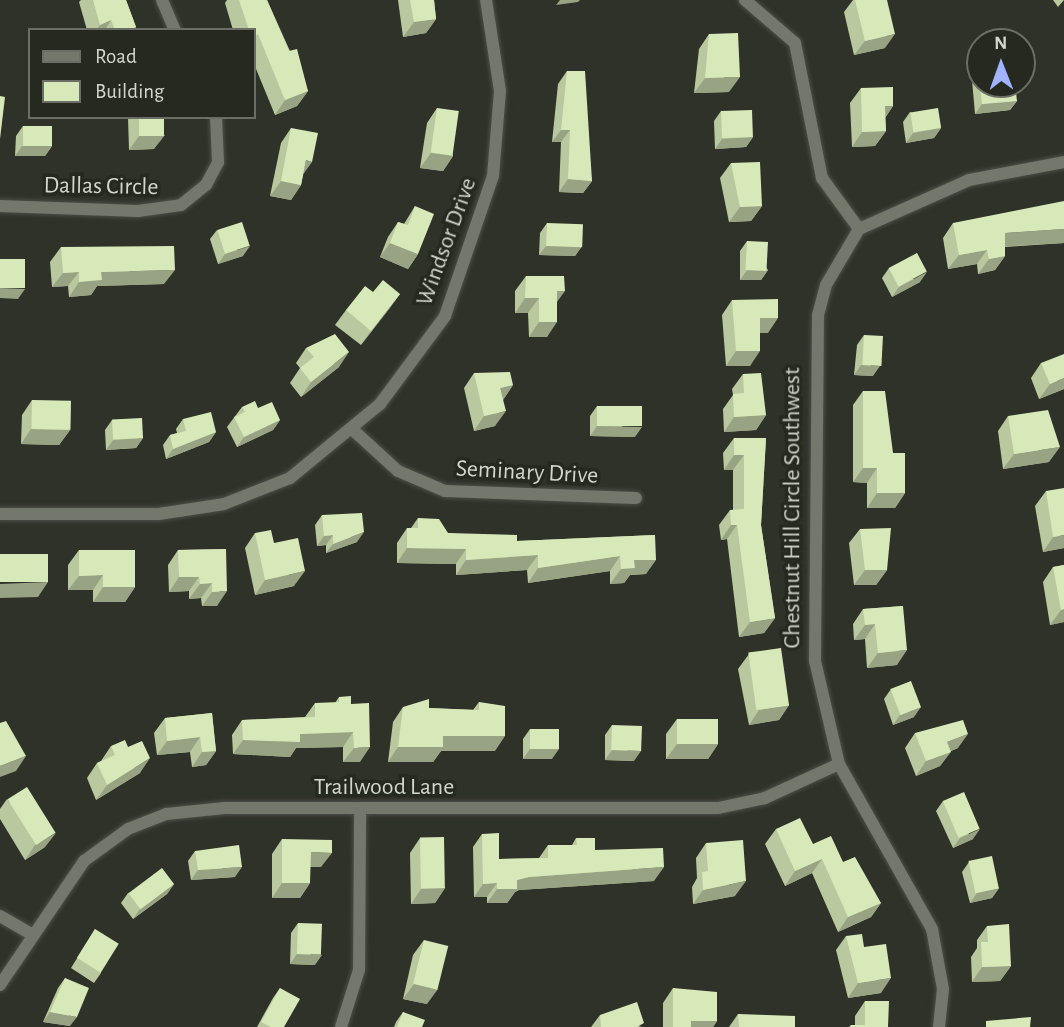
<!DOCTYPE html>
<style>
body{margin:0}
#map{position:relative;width:1064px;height:1027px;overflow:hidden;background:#2f3229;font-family:"Alegreya Sans",sans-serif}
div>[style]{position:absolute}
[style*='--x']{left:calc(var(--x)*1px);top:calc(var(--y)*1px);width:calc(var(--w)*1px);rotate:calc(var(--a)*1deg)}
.roads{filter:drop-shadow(0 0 2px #4c4e47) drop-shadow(0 0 2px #4c4e47)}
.minor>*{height:12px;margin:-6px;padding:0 6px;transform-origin:6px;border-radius:6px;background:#73776c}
.wall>*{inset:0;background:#bac89f}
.shaded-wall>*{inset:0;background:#97a382}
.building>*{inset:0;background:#d8e9b9;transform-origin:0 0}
span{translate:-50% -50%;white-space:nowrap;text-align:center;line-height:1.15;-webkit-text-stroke:7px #25291f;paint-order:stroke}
.street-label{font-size:24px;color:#d3d5cf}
.legend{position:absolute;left:28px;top:28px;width:228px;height:91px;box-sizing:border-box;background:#25291f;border:2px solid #6b6e65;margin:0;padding:9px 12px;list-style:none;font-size:21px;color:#d3d5cf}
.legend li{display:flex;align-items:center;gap:14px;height:35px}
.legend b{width:35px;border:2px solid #6b6e65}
.north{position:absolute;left:966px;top:28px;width:70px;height:70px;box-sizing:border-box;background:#25291f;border:2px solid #6b6e65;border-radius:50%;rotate:359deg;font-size:19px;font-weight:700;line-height:28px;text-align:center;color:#d3d5cf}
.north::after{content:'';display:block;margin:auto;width:24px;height:32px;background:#a1b3fd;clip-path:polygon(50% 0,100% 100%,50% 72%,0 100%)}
</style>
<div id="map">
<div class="roads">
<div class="minor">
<i style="--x:162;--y:0;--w:33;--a:67"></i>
<i style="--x:745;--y:0;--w:66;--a:40.7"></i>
<i style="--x:795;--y:43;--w:138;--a:78.7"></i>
<i style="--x:822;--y:178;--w:63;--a:54"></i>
<i style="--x:0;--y:206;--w:138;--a:2.1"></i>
<i style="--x:138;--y:211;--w:43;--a:-7.9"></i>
<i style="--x:181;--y:205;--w:32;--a:-39"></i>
<i style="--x:206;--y:185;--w:26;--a:-62"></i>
<i style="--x:218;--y:162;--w:45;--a:-92.5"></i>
<i style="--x:352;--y:429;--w:62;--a:42.4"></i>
<i style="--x:398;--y:471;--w:51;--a:23.1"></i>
<i style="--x:445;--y:491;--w:191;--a:2.1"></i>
<i style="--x:0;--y:514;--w:159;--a:0"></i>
<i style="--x:159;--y:514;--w:66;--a:-8.7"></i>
<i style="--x:224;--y:504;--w:71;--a:-21.5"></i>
<i style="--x:290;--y:478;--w:117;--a:-39.4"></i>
<i style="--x:380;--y:404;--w:109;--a:-53.5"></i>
<i style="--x:445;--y:316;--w:148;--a:-71.1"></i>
<i style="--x:493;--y:176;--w:85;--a:-85.3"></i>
<i style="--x:500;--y:91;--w:92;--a:-98.7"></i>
<i style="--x:0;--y:916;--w:36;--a:30"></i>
<i style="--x:0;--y:985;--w:150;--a:-55.9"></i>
<i style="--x:84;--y:861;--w:54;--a:-36"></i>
<i style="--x:128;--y:829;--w:41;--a:-21.5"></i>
<i style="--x:166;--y:814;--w:59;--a:-5.8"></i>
<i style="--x:225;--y:808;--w:493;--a:0"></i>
<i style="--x:718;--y:808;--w:48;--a:-12"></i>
<i style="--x:765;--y:798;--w:81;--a:-24.7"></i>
<i style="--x:341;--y:1027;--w:60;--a:-72.5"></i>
<i style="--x:359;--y:970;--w:161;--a:-89.6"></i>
<i style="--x:939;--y:1027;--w:38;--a:-84"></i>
<i style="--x:943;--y:989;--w:61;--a:-100.4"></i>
<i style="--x:932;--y:929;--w:189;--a:-119.4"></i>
<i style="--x:839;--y:764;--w:106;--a:-103.1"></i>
<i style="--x:815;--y:661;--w:346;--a:-89.5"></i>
<i style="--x:818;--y:315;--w:31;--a:-75"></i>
<i style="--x:826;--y:285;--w:65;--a:-59.5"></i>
<i style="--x:859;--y:229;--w:120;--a:-24"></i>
<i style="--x:969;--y:180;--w:97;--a:-10.7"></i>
</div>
</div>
<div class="wall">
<i style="clip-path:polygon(81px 0,126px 0,136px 27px,134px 30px,87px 30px,79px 2px)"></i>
<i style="clip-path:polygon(227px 0,267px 0,308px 91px,297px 106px,275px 115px,254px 64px,254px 30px,233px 30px,225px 3px)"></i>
<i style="clip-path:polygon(398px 0,434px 0,436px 19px,426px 33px,403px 37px)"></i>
<i style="clip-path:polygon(853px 0,887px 0,885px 48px,854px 55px,844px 12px)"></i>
<i style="clip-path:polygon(1053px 0,1064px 0,1058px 7px)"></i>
<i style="clip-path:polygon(709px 34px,729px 92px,694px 93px,699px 49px)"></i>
<i style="clip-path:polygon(979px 70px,1017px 101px,1010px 110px,975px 114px,972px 80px)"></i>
<i style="clip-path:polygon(567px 71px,592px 181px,583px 193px,559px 192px,561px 142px,552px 142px,558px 84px)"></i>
<i style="clip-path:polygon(861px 88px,893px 106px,885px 118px,886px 131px,875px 146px,852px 147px,850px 103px)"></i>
<i style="clip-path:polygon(437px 108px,453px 156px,443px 171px,420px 168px,427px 123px)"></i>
<i style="clip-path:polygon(721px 111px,753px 137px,746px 147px,715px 149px,714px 121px)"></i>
<i style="clip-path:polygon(910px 112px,941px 128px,934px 138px,906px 143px,903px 122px)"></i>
<i style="clip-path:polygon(128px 117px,164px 117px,154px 149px,129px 150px)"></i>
<i style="clip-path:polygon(23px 126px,52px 146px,45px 156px,15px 156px,16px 136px)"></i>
<i style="clip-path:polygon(291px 128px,303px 175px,301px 185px,291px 200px,270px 196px,281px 143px)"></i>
<i style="clip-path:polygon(731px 163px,762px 206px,751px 221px,729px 222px,720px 178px)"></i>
<i style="clip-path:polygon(415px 206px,418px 254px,408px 269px,380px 257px,388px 237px,398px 222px,404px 224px)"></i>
<i style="clip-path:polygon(547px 223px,582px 246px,575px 256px,539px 255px,540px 233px)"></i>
<i style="clip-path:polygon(953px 223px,1064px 243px,1005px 247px,1005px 256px,995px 270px,978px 274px,977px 264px,948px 269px,943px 238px)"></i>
<i style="clip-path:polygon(217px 230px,243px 256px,218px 264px,210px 239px)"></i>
<i style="clip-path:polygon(747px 241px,768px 270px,761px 280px,740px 280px,740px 251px)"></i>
<i style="clip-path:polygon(61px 247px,164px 284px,97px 286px,91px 295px,69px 297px,68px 286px,52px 287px,50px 262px)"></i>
<i style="clip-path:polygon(889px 268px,920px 282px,892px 297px,882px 278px)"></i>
<i style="clip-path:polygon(526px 276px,557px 302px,547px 337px,529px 337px,528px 313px,515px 313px,515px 291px)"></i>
<i style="clip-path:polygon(373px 292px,400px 294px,361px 345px,335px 325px,346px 310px)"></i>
<i style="clip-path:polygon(732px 300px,768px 333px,760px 333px,750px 366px,726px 366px,722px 315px)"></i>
<i style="clip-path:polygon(864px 335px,873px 376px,854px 375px,857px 345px)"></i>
<i style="clip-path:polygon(306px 348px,339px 367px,301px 397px,290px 383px,300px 368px,296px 363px)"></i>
<i style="clip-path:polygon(1041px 363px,1064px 389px,1039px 399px,1031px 378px)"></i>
<i style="clip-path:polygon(474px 373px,513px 385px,503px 400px,495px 426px,474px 431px,464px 388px)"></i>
<i style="clip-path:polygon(743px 374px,766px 415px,756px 430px,724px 432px,723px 409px,733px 395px,732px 389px)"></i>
<i style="clip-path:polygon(863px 391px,893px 453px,905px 493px,895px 508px,867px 508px,867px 483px,853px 482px,853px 405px)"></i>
<i style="clip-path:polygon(32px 400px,70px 430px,59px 445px,21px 444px,22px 415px)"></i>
<i style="clip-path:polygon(597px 406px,635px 437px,590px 436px,590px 416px)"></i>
<i style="clip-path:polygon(242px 407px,258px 408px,280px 420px,273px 430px,237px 447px,227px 427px)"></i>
<i style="clip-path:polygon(1008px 416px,1049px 462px,1003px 469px,998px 431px)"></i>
<i style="clip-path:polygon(183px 419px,216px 432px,209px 442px,166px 459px,163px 445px,170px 435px,177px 433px,176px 429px)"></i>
<i style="clip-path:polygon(112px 420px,143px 438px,136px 448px,106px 450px,105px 430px)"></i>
<i style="clip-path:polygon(734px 438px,766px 438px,761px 525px,775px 618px,764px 633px,739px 637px,727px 539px,721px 540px,719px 525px,730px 510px,733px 510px,733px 470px,724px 470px,723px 453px)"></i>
<i style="clip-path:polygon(1046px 491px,1064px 548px,1043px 552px,1035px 506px)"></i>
<i style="clip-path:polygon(322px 515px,357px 542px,326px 553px,326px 545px,317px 546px,315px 525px)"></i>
<i style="clip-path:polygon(418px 518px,448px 533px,517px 541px,655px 535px,646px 574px,630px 575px,624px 583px,610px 584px,610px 571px,528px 583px,527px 570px,456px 575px,456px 564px,397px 563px,397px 543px,407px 528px,411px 528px)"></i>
<i style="clip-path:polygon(860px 529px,887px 570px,876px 585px,854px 585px,849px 543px)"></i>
<i style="clip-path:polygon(255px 533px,274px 543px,294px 586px,255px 595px,245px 548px)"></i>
<i style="clip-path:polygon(226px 549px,217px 606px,202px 606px,201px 598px,189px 599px,189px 591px,169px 592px,168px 565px,178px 550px)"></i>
<i style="clip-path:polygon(79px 550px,135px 587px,125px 602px,93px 602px,93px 590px,68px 590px,68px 565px)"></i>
<i style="clip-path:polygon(1064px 565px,1064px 622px,1050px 625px,1043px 582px,1053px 567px)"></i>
<i style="clip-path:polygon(903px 606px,897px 665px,867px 668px,865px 639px,854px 640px,853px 624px,863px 609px)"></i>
<i style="clip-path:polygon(749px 654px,789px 705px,779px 720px,749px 725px,738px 669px)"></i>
<i style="clip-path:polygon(891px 689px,914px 717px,893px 725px,884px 699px)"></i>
<i style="clip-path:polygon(339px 697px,351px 704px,360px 762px,343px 762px,343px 747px,296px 748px,290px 757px,233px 754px,232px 735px,242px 720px,305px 717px,315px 703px,335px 703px)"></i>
<i style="clip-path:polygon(479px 702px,495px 751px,441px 751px,433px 762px,388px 762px,393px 722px,403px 707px,473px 710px)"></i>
<i style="clip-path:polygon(212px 713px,216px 751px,206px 765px,192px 767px,190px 752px,157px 755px,154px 733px,165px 718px)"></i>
<i style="clip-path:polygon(677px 719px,718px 744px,708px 759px,666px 759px,666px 734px)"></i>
<i style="clip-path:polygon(612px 725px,634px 761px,605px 760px,605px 735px)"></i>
<i style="clip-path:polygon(530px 729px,552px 759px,523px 759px,523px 739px)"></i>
<i style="clip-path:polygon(915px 733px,958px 748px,951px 751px,940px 766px,916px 776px,905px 748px)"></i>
<i style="clip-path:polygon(111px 746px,140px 773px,96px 800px,87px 778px,97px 763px,101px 761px)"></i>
<i style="clip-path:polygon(7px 799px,45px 847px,25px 860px,0 819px,0 809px)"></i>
<i style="clip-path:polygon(943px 801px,973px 839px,953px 848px,936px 811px)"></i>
<i style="clip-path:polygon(776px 829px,813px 844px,843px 862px,881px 903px,871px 917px,838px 932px,812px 873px,785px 886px,765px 844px)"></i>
<i style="clip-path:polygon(482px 834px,499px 859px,539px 858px,548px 845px,572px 845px,576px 838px,595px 850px,654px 881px,519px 890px,515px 892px,507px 903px,487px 903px,487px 897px,474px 897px,473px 847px)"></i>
<i style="clip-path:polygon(420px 838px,445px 888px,435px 903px,411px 904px,410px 853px)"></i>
<i style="clip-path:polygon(282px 839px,321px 867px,310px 867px,310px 883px,300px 898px,272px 898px,272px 854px)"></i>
<i style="clip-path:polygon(706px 843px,735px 896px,693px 904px,692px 887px,697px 878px,696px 858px)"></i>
<i style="clip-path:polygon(195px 851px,235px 877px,191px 880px,188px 861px)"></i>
<i style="clip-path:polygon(969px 862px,999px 888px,992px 898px,970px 903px,962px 872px)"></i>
<i style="clip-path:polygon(174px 884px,167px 894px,133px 919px,121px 903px,128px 893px)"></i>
<i style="clip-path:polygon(298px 923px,315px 965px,290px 964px,291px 933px)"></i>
<i style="clip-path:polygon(987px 926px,1011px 966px,1000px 981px,972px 982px,971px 957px,977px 948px,977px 940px)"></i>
<i style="clip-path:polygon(95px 929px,101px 973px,94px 983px,71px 968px)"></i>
<i style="clip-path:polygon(846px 936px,864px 947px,881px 993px,848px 998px,836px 950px)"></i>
<i style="clip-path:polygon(424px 940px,427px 1004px,403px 999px,413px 955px)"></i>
<i style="clip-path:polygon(65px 978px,70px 1026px,43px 1022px,58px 988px)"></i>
<i style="clip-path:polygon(280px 988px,284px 1027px,257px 1027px,273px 998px)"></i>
<i style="clip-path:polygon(673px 988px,717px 1021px,713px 1027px,663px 1027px,663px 1003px)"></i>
<i style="clip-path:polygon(865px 1001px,888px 1027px,849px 1027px,851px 1025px,855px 1025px,855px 1016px)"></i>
<i style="clip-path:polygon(403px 1012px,422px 1027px,394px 1027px,396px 1022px)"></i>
<i style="clip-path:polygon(738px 1014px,795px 1027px,729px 1027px)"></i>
<i style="clip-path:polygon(600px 1015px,642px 1027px,591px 1027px)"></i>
</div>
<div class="shaded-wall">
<i style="clip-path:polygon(560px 0,580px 0,578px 2px,556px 5px)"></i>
<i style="clip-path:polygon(436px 19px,426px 33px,403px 37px,414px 22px)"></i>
<i style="clip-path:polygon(111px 20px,105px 30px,96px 30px,100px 25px)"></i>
<i style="clip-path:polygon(895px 34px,885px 48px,854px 55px,865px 41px)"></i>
<i style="clip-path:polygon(740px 77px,729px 92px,694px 93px,705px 78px)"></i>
<i style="clip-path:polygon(308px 91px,297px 106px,275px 115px,285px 100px)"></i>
<i style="clip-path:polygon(1017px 101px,1010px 110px,975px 114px,982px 104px)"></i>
<i style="clip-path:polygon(885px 106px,893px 106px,883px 121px)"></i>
<i style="clip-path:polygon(941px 128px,934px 138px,906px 143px,913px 133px)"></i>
<i style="clip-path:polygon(561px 130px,570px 130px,561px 142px,552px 142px)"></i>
<i style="clip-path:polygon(886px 131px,875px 146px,852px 147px,862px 132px)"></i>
<i style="clip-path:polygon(165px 135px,154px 149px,129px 150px,139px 136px)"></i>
<i style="clip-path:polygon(753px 137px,746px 147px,715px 149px,722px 139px)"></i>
<i style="clip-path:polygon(22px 146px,52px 146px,45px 156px,15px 156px)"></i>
<i style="clip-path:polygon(431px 153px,453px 156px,443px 171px,420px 168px)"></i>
<i style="clip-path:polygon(306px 160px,312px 162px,302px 176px)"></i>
<i style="clip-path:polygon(568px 179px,592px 181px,583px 193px,559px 192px)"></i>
<i style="clip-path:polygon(281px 181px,301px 185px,291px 200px,270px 196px)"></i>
<i style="clip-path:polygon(762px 206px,751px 221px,729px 222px,740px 207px)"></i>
<i style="clip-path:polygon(1064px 229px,1064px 243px,995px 247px,1005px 233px)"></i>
<i style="clip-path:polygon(390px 243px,418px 254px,408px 269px,380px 257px)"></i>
<i style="clip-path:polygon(250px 246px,243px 256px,218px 264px,225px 254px)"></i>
<i style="clip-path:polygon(546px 246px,582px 246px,575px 256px,539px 255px)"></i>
<i style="clip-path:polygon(987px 250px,977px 264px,948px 269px,959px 255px)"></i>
<i style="clip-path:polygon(1005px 256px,995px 270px,978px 274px,989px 259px)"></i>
<i style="clip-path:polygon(175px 270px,164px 284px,97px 286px,91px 295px,69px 297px,79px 282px,101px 272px)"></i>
<i style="clip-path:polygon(747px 270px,768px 270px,761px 280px,740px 280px)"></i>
<i style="clip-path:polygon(79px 272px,68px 286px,52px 287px,63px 273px)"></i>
<i style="clip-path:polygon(927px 272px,920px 282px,892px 297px,899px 287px)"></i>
<i style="clip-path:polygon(0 288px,25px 289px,18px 299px,0 298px)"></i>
<i style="clip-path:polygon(557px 291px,565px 291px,554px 306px)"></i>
<i style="clip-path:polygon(400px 294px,390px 308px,361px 345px,371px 331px)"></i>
<i style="clip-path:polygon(525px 298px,539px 298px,528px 313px,515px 313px)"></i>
<i style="clip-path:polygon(760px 318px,778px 318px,768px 333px,750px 333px)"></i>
<i style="clip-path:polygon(539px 322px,557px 322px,547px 337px,529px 337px)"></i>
<i style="clip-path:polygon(736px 351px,760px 351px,750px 366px,726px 366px)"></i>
<i style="clip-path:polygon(349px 352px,339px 367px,301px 397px,311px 382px)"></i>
<i style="clip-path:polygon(861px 365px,880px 366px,873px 376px,854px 375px)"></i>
<i style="clip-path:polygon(1064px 378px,1064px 389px,1039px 399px,1050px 384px)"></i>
<i style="clip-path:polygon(513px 385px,503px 400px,500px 388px)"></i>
<i style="clip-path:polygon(506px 411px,495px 426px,474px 431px,484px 416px)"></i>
<i style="clip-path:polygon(766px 415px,756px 430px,724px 432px,734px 417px)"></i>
<i style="clip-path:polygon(280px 420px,273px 430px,237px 447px,244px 437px)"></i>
<i style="clip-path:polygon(597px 426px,642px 427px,635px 437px,590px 436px)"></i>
<i style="clip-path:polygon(31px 429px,70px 430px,59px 445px,21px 444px)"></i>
<i style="clip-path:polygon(216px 432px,209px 442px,166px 459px,173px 449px)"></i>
<i style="clip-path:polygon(143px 438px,136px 448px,106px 450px,113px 440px)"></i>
<i style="clip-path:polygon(1060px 447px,1049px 462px,1003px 469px,1014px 454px)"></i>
<i style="clip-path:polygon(734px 455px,744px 455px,733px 470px,724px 470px)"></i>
<i style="clip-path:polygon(863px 468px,877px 468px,867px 483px,853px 482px)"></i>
<i style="clip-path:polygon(877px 493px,905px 493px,895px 508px,867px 508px)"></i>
<i style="clip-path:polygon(731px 525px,737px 525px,727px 539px,721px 540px)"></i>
<i style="clip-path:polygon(364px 532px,357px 542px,326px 553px,333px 544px)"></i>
<i style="clip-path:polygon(333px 535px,326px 545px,317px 546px,324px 536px)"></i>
<i style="clip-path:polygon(1064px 535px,1064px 548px,1043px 552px,1053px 537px)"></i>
<i style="clip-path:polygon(407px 548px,466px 549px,456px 564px,397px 563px)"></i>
<i style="clip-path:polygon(538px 555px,527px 570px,456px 575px,466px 560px)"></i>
<i style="clip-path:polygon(620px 556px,610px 571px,528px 583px,538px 568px)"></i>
<i style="clip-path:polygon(634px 560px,656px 560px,646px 574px,630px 575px,624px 583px,610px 584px,621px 569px)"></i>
<i style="clip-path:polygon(865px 570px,887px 570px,876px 585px,854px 585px)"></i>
<i style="clip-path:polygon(305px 571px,294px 586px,255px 595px,265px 580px)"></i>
<i style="clip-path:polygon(103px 575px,93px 590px,68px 590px,79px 576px)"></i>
<i style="clip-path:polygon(179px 577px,199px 577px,189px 591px,169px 592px)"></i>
<i style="clip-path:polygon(48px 582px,38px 597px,0 598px,0 584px)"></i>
<i style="clip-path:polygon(212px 583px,201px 598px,189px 599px,200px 584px)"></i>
<i style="clip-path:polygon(103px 587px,135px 587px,125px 602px,93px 602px)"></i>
<i style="clip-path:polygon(227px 591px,217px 606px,202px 606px,212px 592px)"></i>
<i style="clip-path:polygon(1064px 609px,1064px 622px,1050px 625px,1061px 610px)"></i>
<i style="clip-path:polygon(775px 618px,764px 633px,739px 637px,750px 622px)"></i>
<i style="clip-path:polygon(875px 624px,865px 639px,854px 640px,865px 625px)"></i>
<i style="clip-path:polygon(907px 650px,897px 665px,867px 668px,878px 653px)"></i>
<i style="clip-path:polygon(789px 705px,779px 720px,749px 725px,759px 710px)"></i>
<i style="clip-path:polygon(921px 707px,914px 717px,893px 725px,900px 715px)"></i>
<i style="clip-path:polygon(353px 732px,343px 747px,296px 748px,290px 757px,233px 754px,243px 740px,300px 734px)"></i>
<i style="clip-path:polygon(968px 734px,958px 748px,937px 757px,947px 742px)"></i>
<i style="clip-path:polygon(443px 736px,505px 736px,495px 751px,441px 751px,433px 762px,388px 762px,398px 747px)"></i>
<i style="clip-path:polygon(200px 737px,190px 752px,157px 755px,167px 741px)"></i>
<i style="clip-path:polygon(677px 744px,718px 744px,708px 759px,666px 759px)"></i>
<i style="clip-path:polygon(370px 747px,360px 762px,343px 762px,354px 748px)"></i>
<i style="clip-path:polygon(530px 749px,559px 749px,552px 759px,523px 759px)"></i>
<i style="clip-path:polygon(612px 750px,641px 751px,634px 761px,605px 760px)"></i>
<i style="clip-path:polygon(216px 751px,206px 765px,192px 767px,202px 752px)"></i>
<i style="clip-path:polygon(951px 752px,940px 766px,916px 776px,926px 761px)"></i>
<i style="clip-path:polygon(26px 756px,16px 771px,0 777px,0 766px)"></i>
<i style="clip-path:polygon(150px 758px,140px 773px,96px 800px,107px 785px)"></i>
<i style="clip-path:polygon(980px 829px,973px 839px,953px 848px,960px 838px)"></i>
<i style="clip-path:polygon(56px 833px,45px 847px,25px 860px,35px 845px)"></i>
<i style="clip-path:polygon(311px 852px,332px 853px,321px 867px,300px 867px)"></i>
<i style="clip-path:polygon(822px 859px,812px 873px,785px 886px,795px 871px)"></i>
<i style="clip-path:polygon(242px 867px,235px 877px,191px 880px,198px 870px)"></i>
<i style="clip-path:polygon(664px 867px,654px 881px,519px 890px,515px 892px,507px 903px,487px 903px,497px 889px,517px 880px,529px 877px)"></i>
<i style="clip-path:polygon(746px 881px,735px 896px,693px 904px,703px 890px)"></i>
<i style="clip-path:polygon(282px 883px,310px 883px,300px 898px,272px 898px)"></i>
<i style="clip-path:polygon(497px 883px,487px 897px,474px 897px,483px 884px)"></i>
<i style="clip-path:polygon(174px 884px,167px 894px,133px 919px,140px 909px)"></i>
<i style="clip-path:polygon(445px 888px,435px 903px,411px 904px,421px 889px)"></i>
<i style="clip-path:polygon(999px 888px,992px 898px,970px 903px,977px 893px)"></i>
<i style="clip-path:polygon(881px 903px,871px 917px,838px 932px,848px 917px)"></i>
<i style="clip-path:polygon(297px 954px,322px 955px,315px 965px,290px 964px)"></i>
<i style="clip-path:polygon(1011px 966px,1000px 981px,972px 982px,982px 967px)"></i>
<i style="clip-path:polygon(891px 978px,881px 993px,848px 998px,858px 983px)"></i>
<i style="clip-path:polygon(414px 984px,438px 989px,427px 1004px,403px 999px)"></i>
<i style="clip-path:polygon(50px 1012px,77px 1017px,70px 1026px,43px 1022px)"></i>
<i style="clip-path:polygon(691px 1021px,717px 1021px,713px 1027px,687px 1027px)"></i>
</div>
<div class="building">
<i style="clip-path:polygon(93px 0,126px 0,136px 27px,129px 30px,115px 30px,111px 20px,100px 25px)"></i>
<i style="clip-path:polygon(239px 0,267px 0,289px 51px,297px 49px,308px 91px,285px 100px,258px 34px,254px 36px,254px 30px,249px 30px)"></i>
<i style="clip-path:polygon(410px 0,434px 0,436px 19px,414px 22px)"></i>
<i style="clip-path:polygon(855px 0,887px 0,895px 34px,865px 41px)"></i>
<i style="clip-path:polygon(738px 33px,740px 77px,705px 78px,709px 34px)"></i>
<i style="clip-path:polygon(567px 71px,585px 71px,592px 181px,568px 179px,570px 130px,561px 130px)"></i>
<i style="clip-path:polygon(980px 84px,1015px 84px,1017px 101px,982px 104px)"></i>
<i style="clip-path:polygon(893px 87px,893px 106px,885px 106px,886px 131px,862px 132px,861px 88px)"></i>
<i style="clip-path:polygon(0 96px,5px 97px,0 139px)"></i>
<i style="left:437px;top:108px;width:22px;height:45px;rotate:8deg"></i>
<i style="left:938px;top:108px;width:20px;height:28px;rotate:81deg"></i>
<i style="left:752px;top:110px;width:27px;height:31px;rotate:88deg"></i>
<i style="left:139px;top:117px;width:25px;height:19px"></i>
<i style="left:23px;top:126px;width:29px;height:20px"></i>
<i style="clip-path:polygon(291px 128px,318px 133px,312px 162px,306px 160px,301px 185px,281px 181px)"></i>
<i style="clip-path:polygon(760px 162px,762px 206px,740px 207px,731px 163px)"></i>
<i style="clip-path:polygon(1064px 201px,1064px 229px,1005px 233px,1005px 256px,989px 259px,987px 250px,959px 255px,953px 223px)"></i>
<i style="clip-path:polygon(415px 206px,434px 214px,418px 254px,390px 243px,398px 222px,408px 225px)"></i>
<i style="left:242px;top:222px;width:25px;height:26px;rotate:72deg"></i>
<i style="left:547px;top:223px;width:36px;height:23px;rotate:2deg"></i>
<i style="left:747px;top:241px;width:21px;height:29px;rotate:3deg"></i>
<i style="clip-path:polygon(174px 246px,175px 270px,101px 272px,102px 280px,79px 282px,79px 272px,63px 273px,61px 247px)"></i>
<i style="left:917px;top:253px;width:21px;height:32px;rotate:62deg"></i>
<i style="left:0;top:259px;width:25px;height:29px"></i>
<i style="clip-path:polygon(526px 276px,564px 276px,565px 291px,557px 291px,557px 322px,539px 322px,539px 298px,525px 298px)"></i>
<i style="clip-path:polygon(383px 280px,400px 294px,371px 331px,346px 310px,365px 286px,373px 292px)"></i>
<i style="clip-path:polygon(778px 299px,778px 318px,760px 318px,760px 351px,736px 351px,732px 300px)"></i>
<i style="clip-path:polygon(335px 334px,349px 352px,311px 382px,300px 368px,314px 357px,306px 348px)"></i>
<i style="left:864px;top:335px;width:19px;height:30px;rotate:3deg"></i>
<i style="clip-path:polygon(1064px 354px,1064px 378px,1050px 384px,1041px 363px)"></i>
<i style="clip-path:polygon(510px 372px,513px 385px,500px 388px,506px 411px,484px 416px,474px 373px)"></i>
<i style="clip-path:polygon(761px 373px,766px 415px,734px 417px,733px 394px,744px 393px,743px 374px)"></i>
<i style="clip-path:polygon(863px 391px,885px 391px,893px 453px,905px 453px,905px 493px,877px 493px,877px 468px,863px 468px)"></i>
<i style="left:32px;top:400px;width:39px;height:29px;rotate:1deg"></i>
<i style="clip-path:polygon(255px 401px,258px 408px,272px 402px,280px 420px,244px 437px,234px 417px,245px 412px,242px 407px)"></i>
<i style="left:597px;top:406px;width:45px;height:20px"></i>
<i style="clip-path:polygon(1048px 410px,1060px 447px,1014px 454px,1008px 416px)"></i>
<i style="clip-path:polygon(211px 412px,216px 432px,173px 449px,170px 435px,186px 431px,183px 419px)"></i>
<i style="left:142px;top:418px;width:20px;height:30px;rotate:87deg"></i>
<i style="clip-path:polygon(734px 438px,766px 438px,761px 525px,775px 618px,750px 622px,737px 525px,731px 525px,730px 510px,744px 509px,744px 455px,734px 455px)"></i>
<i style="clip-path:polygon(1064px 488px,1064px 535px,1053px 537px,1046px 491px)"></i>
<i style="clip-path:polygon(362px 513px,364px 532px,333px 544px,333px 535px,324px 536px,322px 515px)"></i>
<i style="clip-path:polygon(418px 518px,439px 519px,448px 533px,517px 535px,517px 541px,655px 535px,656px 560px,634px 560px,635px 568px,621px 569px,620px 556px,538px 568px,538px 555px,466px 560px,466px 549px,407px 548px,407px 528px,418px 528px)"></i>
<i style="clip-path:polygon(891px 528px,887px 570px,865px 570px,860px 529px)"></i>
<i style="clip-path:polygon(271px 530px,274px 543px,298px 538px,305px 571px,265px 580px,255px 533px)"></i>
<i style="clip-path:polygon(226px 549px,227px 591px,212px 592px,212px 583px,200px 584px,199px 577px,179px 577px,178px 550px)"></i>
<i style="clip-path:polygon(79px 550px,135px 550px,135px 587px,103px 587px,103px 575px,79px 576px)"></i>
<i style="left:48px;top:554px;width:28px;height:48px;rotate:90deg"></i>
<i style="clip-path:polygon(1064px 565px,1064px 609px,1061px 610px,1053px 567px)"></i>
<i style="clip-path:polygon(903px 606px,907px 650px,878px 653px,875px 624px,865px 625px,863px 609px)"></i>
<i style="left:781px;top:648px;width:58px;height:33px;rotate:82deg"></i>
<i style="left:911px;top:681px;width:28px;height:22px;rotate:69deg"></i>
<i style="clip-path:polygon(351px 696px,351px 704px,369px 703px,370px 747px,354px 748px,353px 732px,300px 734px,300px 742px,243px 740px,242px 720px,315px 717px,315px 703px,339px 702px,339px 697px)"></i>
<i style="clip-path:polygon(429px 699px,429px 708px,479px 710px,479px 702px,505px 706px,505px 736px,443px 736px,443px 747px,398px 747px,403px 707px)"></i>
<i style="clip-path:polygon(212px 713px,216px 751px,202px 752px,200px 737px,167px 741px,165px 718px)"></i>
<i style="left:677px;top:719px;width:41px;height:25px"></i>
<i style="clip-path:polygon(963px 720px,968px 734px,947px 742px,951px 752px,926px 761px,915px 733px)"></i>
<i style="clip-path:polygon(6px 721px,26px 756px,0 766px,0 723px)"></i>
<i style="left:612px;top:725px;width:30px;height:25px;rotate:2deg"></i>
<i style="left:530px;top:729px;width:29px;height:20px"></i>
<i style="clip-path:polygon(125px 740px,128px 747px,142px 741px,150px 758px,107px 785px,97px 763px,115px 755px,111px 746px)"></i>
<i style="left:27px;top:787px;width:54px;height:23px;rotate:58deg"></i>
<i style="left:964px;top:792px;width:40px;height:23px;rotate:67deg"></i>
<i style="clip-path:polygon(800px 818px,813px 844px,831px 836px,843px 862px,855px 857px,881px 903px,848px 917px,822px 859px,795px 871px,776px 829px)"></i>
<i style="clip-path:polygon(499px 833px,499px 859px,548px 858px,548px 845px,577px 845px,576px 838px,595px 838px,595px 850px,663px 848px,664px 867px,529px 877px,517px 880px,517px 889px,497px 889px,497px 883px,483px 884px,482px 834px)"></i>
<i style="left:444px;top:837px;width:51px;height:24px;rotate:89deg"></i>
<i style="clip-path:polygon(282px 839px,332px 840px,332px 853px,311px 852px,310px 883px,282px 883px)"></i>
<i style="clip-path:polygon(743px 840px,746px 881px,703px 890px,702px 872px,708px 871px,706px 843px)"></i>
<i style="clip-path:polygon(239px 845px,242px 867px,198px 870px,195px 851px)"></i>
<i style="left:992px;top:856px;width:33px;height:24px;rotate:78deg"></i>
<i style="left:162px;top:868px;width:20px;height:42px;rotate:53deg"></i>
<i style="left:298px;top:923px;width:24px;height:31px;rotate:2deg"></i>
<i style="clip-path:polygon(1009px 924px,1011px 966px,982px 967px,981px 942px,988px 942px,987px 926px)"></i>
<i style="left:95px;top:929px;width:28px;height:34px;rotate:32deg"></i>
<i style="clip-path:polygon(862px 934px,864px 947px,886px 944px,891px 978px,858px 983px,846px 936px)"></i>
<i style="left:424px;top:940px;width:25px;height:45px;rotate:14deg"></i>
<i style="clip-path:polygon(65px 978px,89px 988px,77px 1017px,50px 1012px)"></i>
<i style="clip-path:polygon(280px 988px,300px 999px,284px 1027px,271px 1027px,261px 1022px)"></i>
<i style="clip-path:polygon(673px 988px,717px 992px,717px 1021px,691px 1021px,691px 1027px,673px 1027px)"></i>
<i style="clip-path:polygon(865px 1001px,889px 1001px,888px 1027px,850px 1027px,851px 1025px,865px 1025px)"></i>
<i style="clip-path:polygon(637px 1002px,644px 1023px,637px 1027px,601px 1027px,600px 1015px)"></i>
<i style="clip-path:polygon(403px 1012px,425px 1020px,422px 1027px,397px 1027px)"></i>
<i style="clip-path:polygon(738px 1014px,795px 1016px,795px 1027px,739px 1027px)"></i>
<i style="clip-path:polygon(1031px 1017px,1030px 1027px,986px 1027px,986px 1021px)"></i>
</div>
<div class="street-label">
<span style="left:101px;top:187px;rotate:1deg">Dallas Circle</span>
<span style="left:447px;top:242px;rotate:-70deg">Windsor Drive</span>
<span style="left:527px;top:473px;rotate:3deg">Seminary Drive</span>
<span style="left:793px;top:508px;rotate:-90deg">Chestnut Hill Circle Southwest</span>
<span style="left:384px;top:788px">Trailwood Lane</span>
</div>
<ul class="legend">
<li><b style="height:9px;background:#73776c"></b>Road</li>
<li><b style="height:19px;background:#d8e9b9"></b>Building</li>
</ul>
<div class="north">N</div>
</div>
